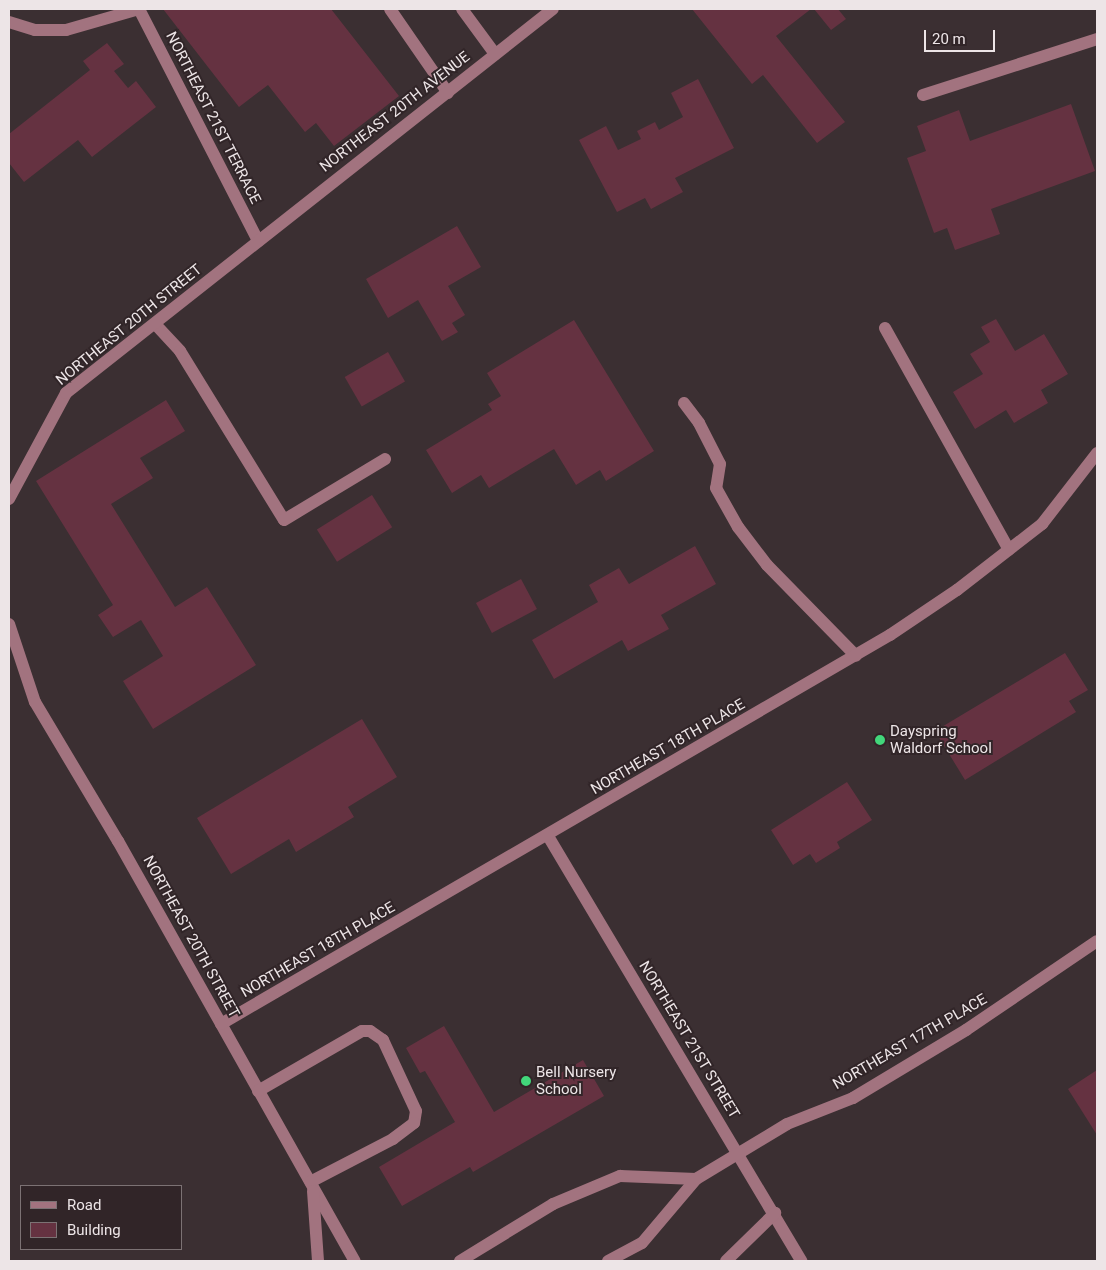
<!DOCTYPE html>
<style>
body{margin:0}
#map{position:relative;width:1106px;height:1270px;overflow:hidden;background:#3b2f32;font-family:Roboto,sans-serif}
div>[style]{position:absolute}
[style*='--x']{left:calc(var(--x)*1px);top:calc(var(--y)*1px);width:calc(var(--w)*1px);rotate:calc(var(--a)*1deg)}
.building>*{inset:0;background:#653241;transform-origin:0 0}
.minor>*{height:12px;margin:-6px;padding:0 6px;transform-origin:6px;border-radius:6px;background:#a2737f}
.dots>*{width:14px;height:14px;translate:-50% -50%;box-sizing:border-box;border:2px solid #312528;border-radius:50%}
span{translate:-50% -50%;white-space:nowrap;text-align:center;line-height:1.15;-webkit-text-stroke:4px #312528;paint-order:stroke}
.street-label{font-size:15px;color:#ede5e7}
.poi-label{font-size:15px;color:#ede5e7}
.left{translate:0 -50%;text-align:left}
.frame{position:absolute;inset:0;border:10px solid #ede5e7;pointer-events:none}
.legend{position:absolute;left:20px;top:1185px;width:162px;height:65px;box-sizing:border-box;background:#312528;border:1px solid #7c7274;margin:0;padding:6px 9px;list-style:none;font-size:15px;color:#ede5e7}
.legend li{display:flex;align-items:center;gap:10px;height:25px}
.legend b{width:25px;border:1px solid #7c7274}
.scale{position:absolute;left:924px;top:30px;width:71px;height:22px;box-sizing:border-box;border:2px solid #ede5e7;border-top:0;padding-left:6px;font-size:15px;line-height:18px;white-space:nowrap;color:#ede5e7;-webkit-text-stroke:4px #312528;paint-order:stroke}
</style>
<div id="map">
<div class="building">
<i style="clip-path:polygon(163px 9px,331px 9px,399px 96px,334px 146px,316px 123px,305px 132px,268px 85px,239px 107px)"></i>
<i style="clip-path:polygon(692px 9px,811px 9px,776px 36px,845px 122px,817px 143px,763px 75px,752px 84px)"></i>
<i style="clip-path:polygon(814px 9px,838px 9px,846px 19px,831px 30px)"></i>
<i style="clip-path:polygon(107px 43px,124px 64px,114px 71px,128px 88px,136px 81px,156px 107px,92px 157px,78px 140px,24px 182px,9px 163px,9px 134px,90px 70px,83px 61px)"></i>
<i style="clip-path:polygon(698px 79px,734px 148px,675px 178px,683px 192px,651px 209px,645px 198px,617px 212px,579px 140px,606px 126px,618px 150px,641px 139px,637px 131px,655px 122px,659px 130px,683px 117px,671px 93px)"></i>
<i style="clip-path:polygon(1071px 104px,1095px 171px,991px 209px,1000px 234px,955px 250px,947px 228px,934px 233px,907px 158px,926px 151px,917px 126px,959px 110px,970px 141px)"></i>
<i style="clip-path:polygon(457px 226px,481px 267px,448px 286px,465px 315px,452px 323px,458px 332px,442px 341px,418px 300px,388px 318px,366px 279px)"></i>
<i style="clip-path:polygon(996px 319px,1015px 351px,1044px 334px,1068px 374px,1041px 390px,1048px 403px,1014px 423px,1006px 410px,975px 429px,953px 392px,983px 374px,970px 354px,990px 342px,981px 327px)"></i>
<i style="clip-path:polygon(574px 320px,654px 451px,606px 481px,600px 470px,576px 485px,554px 449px,489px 488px,481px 475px,452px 493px,426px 450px,492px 410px,488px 404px,501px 396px,487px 373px)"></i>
<i style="left:388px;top:352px;width:34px;height:50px;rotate:60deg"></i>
<i style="clip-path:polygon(166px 400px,185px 431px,140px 458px,153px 478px,111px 504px,175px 607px,207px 587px,256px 665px,153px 729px,123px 681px,163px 656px,141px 620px,113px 637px,98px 615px,113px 605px,36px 481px)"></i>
<i style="left:372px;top:495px;width:38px;height:65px;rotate:58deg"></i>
<i style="clip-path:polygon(695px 546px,716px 584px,661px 615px,669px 629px,628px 651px,622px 640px,554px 679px,532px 640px,598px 602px,589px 585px,619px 568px,629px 584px)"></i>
<i style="left:521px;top:579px;width:34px;height:51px;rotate:62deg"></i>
<i style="clip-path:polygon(1065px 653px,1088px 690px,1069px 701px,1076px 712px,965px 780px,935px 731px)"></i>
<i style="clip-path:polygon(362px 719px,397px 777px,348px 807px,354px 817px,296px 852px,289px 839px,231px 874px,197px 818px)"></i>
<i style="clip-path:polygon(847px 782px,872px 820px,837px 842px,840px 848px,816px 863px,810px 854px,793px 865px,771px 830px)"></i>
<i style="clip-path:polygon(444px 1026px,494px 1112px,583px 1060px,604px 1096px,473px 1172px,470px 1167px,402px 1206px,379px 1167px,455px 1122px,425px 1071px,420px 1073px,406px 1048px)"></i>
<i style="clip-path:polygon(1097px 1070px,1097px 1135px,1068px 1089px)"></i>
</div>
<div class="minor">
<i style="--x:139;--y:9;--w:261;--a:62.8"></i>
<i style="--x:390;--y:9;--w:102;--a:55.4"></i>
<i style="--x:462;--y:9;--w:56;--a:53.7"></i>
<i style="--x:9;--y:22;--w:27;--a:17"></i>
<i style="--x:35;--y:30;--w:31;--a:0"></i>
<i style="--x:66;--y:30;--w:76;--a:-16"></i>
<i style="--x:923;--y:95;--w:183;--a:-17.8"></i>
<i style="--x:156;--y:325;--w:35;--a:47"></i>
<i style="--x:180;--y:351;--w:198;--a:58.4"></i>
<i style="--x:284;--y:520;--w:118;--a:-31.1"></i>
<i style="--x:885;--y:328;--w:254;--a:60.8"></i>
<i style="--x:684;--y:403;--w:25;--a:53"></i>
<i style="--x:699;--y:423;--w:46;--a:62.9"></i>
<i style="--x:720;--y:464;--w:24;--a:99"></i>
<i style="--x:716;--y:488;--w:45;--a:60.6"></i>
<i style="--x:738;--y:527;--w:48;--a:52.7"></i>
<i style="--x:767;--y:565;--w:127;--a:45.6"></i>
<i style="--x:9;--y:499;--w:120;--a:-61.7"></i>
<i style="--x:66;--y:393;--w:620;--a:-38.26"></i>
<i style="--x:9;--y:624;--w:82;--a:71.6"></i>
<i style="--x:35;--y:702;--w:162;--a:59.2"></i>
<i style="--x:118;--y:841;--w:482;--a:60.6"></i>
<i style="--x:548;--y:836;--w:495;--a:59.2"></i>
<i style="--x:221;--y:1024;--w:774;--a:-30.18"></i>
<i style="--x:890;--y:635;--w:81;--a:-33.9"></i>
<i style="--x:957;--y:590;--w:108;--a:-37.8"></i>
<i style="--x:1042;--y:524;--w:90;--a:-52.2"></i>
<i style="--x:258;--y:1091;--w:120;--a:-30"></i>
<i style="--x:362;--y:1031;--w:8;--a:0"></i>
<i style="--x:370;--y:1031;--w:16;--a:35"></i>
<i style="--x:383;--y:1040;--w:78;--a:65.1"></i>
<i style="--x:416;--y:1111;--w:12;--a:99"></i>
<i style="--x:414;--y:1123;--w:26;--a:143"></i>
<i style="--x:393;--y:1139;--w:93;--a:152.6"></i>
<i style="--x:313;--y:1191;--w:70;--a:85.9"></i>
<i style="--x:460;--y:1261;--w:109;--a:-31.5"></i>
<i style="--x:553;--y:1204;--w:73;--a:-22.7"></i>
<i style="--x:620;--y:1176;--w:76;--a:2.3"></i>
<i style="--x:696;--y:1179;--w:106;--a:-31.1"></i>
<i style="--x:787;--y:1124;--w:71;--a:-21.5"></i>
<i style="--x:853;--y:1098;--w:132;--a:-31"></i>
<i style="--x:966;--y:1030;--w:158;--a:-34.2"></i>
<i style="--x:608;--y:1261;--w:38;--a:-28"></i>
<i style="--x:642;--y:1243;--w:84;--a:-49.8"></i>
<i style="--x:726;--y:1261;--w:69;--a:-44.4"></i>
</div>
<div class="dots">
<i style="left:880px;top:740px;background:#42d77b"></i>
<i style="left:526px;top:1081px;background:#42d77b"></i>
</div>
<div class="street-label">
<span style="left:395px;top:112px;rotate:-38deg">NORTHEAST 20TH AVENUE</span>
<span style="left:213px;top:118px;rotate:63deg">NORTHEAST 21ST TERRACE</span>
<span style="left:129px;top:325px;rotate:-39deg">NORTHEAST 20TH STREET</span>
<span style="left:668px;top:747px;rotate:-30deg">NORTHEAST 18TH PLACE</span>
<span style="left:191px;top:937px;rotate:61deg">NORTHEAST 20TH STREET</span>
<span style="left:318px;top:950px;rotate:-30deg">NORTHEAST 18TH PLACE</span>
<span style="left:689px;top:1040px;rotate:59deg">NORTHEAST 21ST STREET</span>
<span style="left:910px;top:1042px;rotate:-30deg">NORTHEAST 17TH PLACE</span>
</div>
<div class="poi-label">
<span class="left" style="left:890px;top:740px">Dayspring<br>Waldorf School</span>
<span class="left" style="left:536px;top:1081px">Bell Nursery<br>School</span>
</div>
<div class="frame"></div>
<ul class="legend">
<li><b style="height:6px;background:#a2737f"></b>Road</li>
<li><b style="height:14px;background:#653241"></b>Building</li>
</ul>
<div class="scale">20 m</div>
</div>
